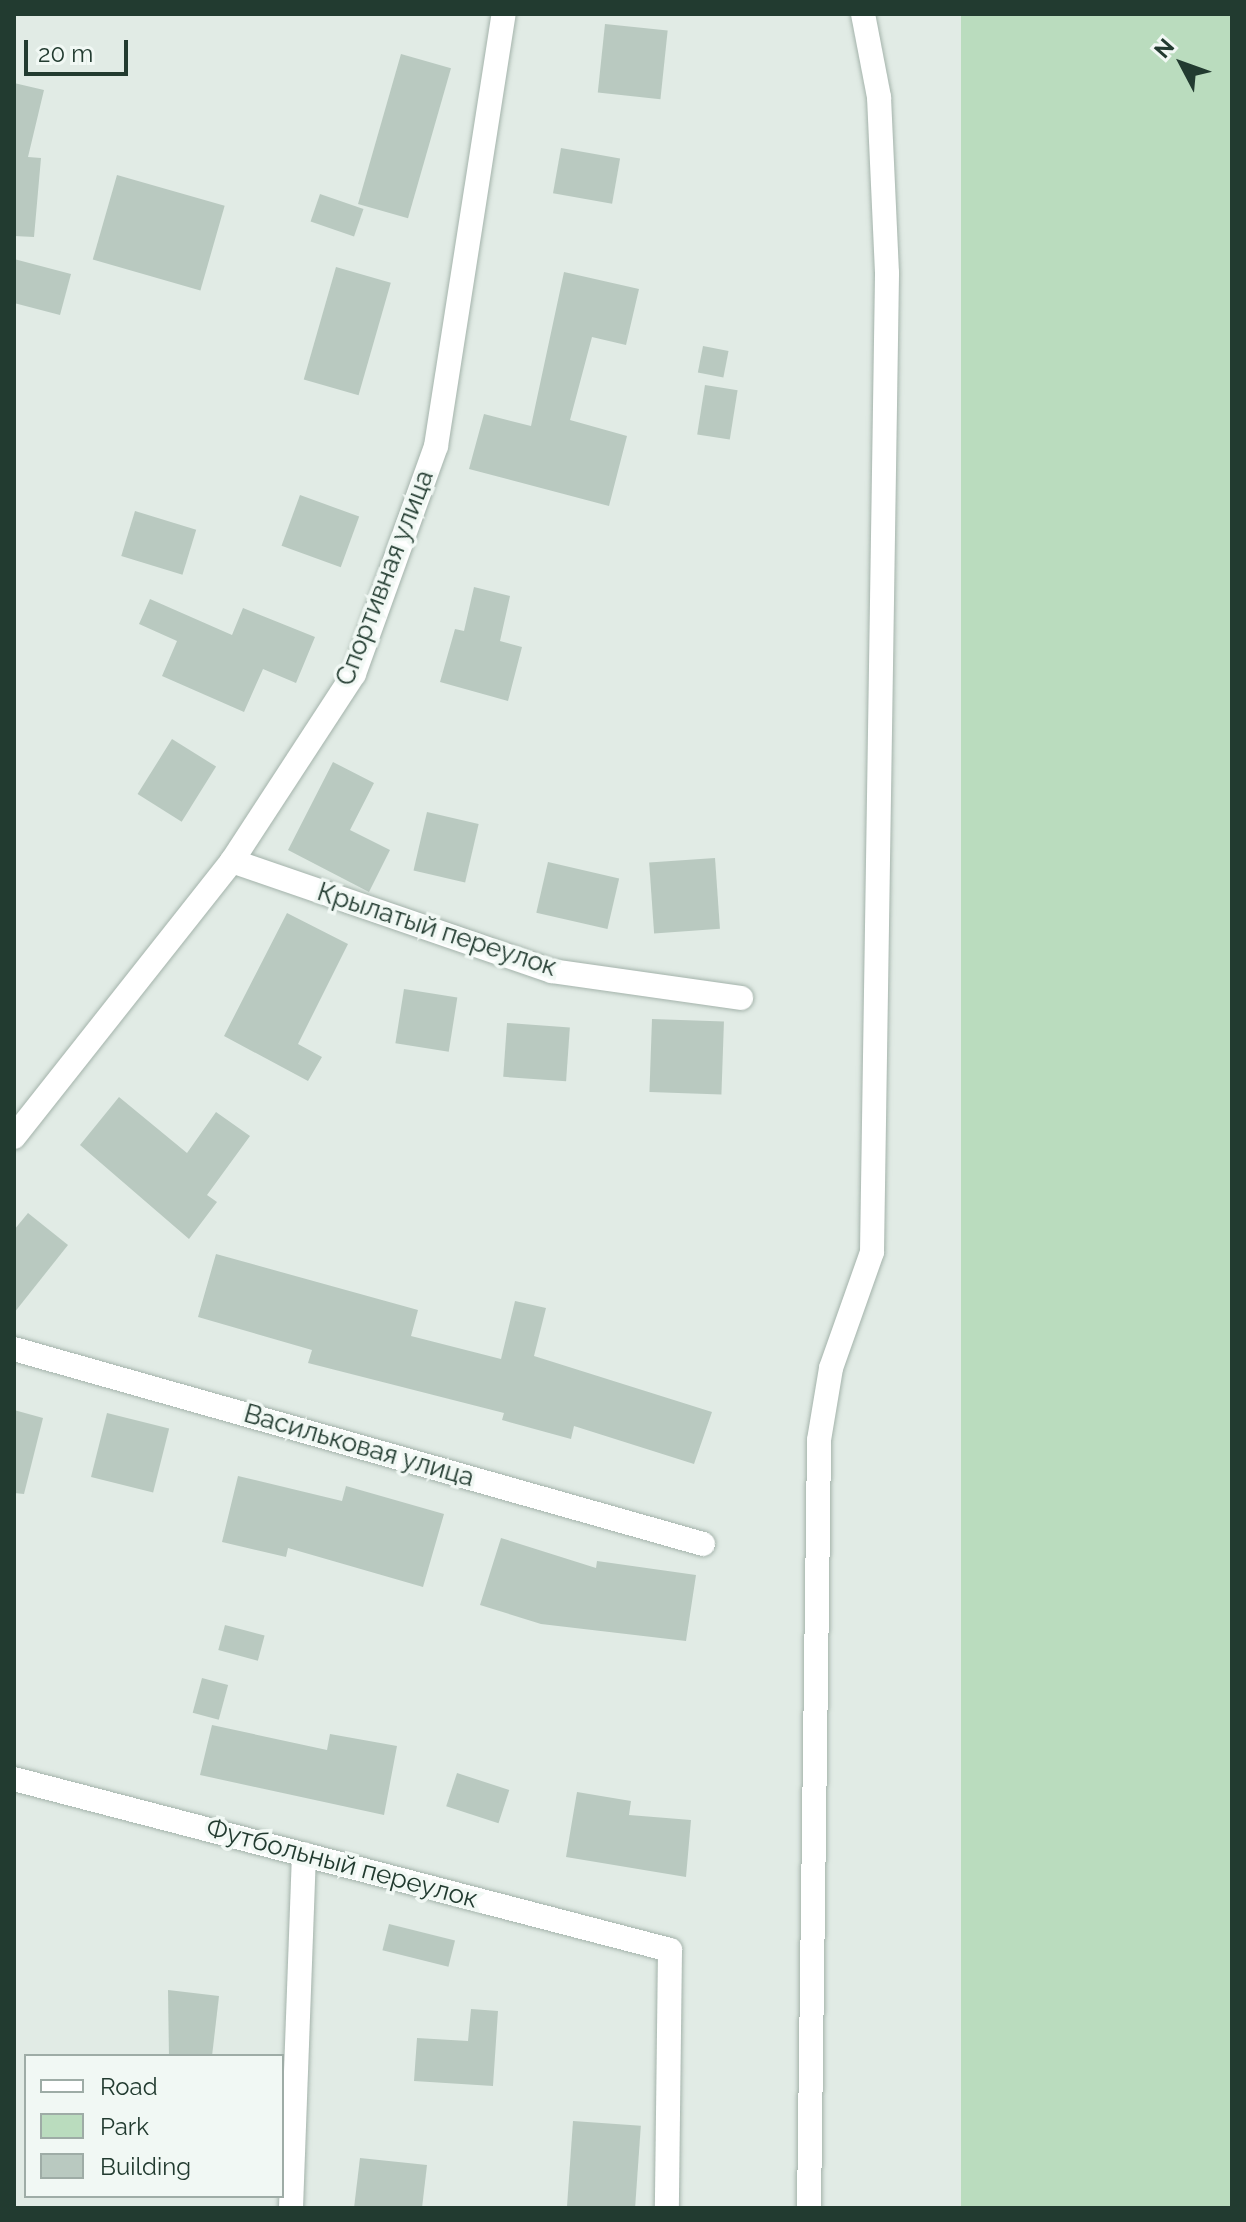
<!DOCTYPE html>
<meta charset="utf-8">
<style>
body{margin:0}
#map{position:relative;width:1246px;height:2222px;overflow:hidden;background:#e1ebe5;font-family:Raleway,sans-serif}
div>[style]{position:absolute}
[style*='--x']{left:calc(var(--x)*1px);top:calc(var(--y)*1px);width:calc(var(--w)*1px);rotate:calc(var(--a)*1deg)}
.green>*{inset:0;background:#badcbe;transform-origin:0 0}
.building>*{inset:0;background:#b9c9c0;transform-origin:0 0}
.roads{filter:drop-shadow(0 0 2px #a4b3ab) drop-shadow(0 0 2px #a4b3ab)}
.minor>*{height:24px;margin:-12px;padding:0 12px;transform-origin:12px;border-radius:12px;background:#fff}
span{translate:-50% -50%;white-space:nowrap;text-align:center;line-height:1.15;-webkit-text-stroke:7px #f1f8f4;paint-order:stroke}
.street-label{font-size:26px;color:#223b30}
.frame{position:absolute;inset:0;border:16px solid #223b30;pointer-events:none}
.legend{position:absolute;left:24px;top:2054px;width:260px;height:144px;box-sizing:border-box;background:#f1f8f4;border:2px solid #9eaca6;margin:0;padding:10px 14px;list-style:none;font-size:24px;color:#223b30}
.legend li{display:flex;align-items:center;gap:16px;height:40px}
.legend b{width:40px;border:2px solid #9eaca6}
.north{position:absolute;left:1142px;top:24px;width:80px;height:80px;-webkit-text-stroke:6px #f1f8f4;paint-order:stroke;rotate:311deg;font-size:22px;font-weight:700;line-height:32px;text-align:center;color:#223b30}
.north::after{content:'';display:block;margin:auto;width:28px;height:36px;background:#223b30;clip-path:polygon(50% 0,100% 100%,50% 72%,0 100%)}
.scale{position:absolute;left:24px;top:40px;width:104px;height:36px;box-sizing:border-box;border:4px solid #223b30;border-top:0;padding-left:10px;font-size:24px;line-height:28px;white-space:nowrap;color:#223b30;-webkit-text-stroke:6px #f1f8f4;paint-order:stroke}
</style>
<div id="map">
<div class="green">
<i style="left:961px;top:14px;width:271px;height:2194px"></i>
</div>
<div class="building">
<i style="left:605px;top:24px;width:63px;height:69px;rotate:6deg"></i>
<i style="left:401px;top:54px;width:52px;height:156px;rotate:16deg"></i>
<i style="clip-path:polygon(14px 83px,44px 90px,28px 157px,41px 158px,34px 237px,14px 236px)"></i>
<i style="left:561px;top:148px;width:60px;height:46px;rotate:10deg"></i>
<i style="left:117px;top:175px;width:112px;height:88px;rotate:16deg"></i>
<i style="left:320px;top:194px;width:46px;height:29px;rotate:19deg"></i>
<i style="clip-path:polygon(14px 259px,71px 274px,60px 315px,14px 303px)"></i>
<i style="left:336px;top:267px;width:57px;height:117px;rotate:16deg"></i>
<i style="clip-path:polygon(564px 272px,639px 289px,626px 345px,592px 337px,570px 420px,627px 436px,609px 506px,469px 469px,484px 414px,531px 426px)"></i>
<i style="left:703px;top:346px;width:26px;height:27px;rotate:11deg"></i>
<i style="left:705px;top:385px;width:33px;height:50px;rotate:9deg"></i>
<i style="left:300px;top:495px;width:63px;height:54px;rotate:20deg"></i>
<i style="left:135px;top:511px;width:64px;height:47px;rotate:17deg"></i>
<i style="clip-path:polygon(474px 587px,510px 596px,500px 641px,522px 647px,508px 701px,440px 682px,455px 629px,464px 631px)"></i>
<i style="clip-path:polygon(150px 599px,232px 635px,243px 608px,315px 637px,296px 683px,263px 669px,244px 712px,162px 676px,177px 641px,139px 624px)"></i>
<i style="left:172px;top:739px;width:52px;height:65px;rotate:32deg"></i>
<i style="clip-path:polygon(333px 762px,374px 783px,350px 830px,390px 850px,369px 892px,288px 850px)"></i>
<i style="left:427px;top:812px;width:53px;height:60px;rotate:13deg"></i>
<i style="left:715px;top:858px;width:71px;height:66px;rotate:86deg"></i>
<i style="left:548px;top:862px;width:73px;height:52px;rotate:13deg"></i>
<i style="clip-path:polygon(287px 913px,348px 944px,298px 1044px,322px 1057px,308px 1081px,224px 1036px)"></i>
<i style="left:404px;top:989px;width:54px;height:55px;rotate:9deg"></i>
<i style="left:652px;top:1019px;width:72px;height:73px;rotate:2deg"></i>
<i style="left:507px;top:1023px;width:63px;height:54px;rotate:4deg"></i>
<i style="clip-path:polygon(119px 1097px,187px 1153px,216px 1112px,250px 1136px,207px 1195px,217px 1202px,189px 1239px,80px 1145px)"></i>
<i style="clip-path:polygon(28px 1213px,68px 1245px,14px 1313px,14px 1230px)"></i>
<i style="clip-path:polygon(216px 1254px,418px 1310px,411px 1336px,501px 1359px,515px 1301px,546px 1308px,534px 1356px,712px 1412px,694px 1464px,574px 1426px,571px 1439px,502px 1420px,504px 1413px,308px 1363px,312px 1350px,198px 1317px)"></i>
<i style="clip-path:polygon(14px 1410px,43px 1418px,24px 1494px,14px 1493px)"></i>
<i style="left:107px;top:1413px;width:64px;height:66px;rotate:14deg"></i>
<i style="clip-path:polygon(238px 1476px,342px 1501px,346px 1486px,444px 1514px,423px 1587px,288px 1548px,286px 1557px,222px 1542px)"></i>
<i style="clip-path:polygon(501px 1538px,596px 1568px,597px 1561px,696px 1575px,686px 1641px,541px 1624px,480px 1605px)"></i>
<i style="left:225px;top:1625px;width:41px;height:26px;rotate:15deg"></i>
<i style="left:202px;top:1678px;width:27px;height:36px;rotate:15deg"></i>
<i style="clip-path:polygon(212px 1725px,327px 1750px,330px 1734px,397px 1746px,384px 1815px,200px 1775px)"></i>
<i style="left:457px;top:1773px;width:55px;height:35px;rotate:18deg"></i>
<i style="clip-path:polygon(577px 1792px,631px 1801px,629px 1815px,691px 1820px,686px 1877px,566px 1857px)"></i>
<i style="left:389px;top:1924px;width:68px;height:27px;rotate:14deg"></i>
<i style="clip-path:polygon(168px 1990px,219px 1996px,212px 2056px,169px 2056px)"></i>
<i style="clip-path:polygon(471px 2009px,498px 2011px,493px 2086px,414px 2081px,417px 2038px,468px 2041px)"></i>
<i style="left:573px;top:2121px;width:68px;height:87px;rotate:4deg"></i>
<i style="clip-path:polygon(360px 2158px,427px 2165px,422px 2208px,354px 2208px)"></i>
</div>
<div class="roads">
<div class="minor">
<i style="--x:232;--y:861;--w:338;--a:19"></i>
<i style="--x:552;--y:971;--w:191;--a:8.1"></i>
<i style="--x:14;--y:1137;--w:352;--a:-51.7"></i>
<i style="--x:232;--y:861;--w:223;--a:-56.9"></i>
<i style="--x:354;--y:674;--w:242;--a:-70.2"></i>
<i style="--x:436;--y:446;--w:437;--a:-81.1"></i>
<i style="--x:14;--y:1349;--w:716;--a:15.8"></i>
<i style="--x:14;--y:1779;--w:678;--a:14.61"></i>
<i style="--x:670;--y:1950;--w:258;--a:90.7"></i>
<i style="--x:291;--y:2208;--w:354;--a:-87.9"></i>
<i style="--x:809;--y:2208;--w:768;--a:-89.25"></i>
<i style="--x:819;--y:1440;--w:73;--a:-80.5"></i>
<i style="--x:831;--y:1368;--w:123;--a:-70.5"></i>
<i style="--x:872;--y:1252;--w:979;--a:-89.12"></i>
<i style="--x:887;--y:273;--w:176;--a:-92.6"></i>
<i style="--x:879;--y:97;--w:85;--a:-100.9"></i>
</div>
</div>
<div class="street-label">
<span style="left:385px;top:578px;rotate:-69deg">Спортивная улица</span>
<span style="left:437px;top:930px;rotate:18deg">Крылатый переулок</span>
<span style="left:359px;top:1446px;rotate:16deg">Васильковая улица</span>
<span style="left:342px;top:1864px;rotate:15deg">Футбольный переулок</span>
</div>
<div class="frame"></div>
<ul class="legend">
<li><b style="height:10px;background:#fff"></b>Road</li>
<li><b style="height:22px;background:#badcbe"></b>Park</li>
<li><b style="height:22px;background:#b9c9c0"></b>Building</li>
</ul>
<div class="north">N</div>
<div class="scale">20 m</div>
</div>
